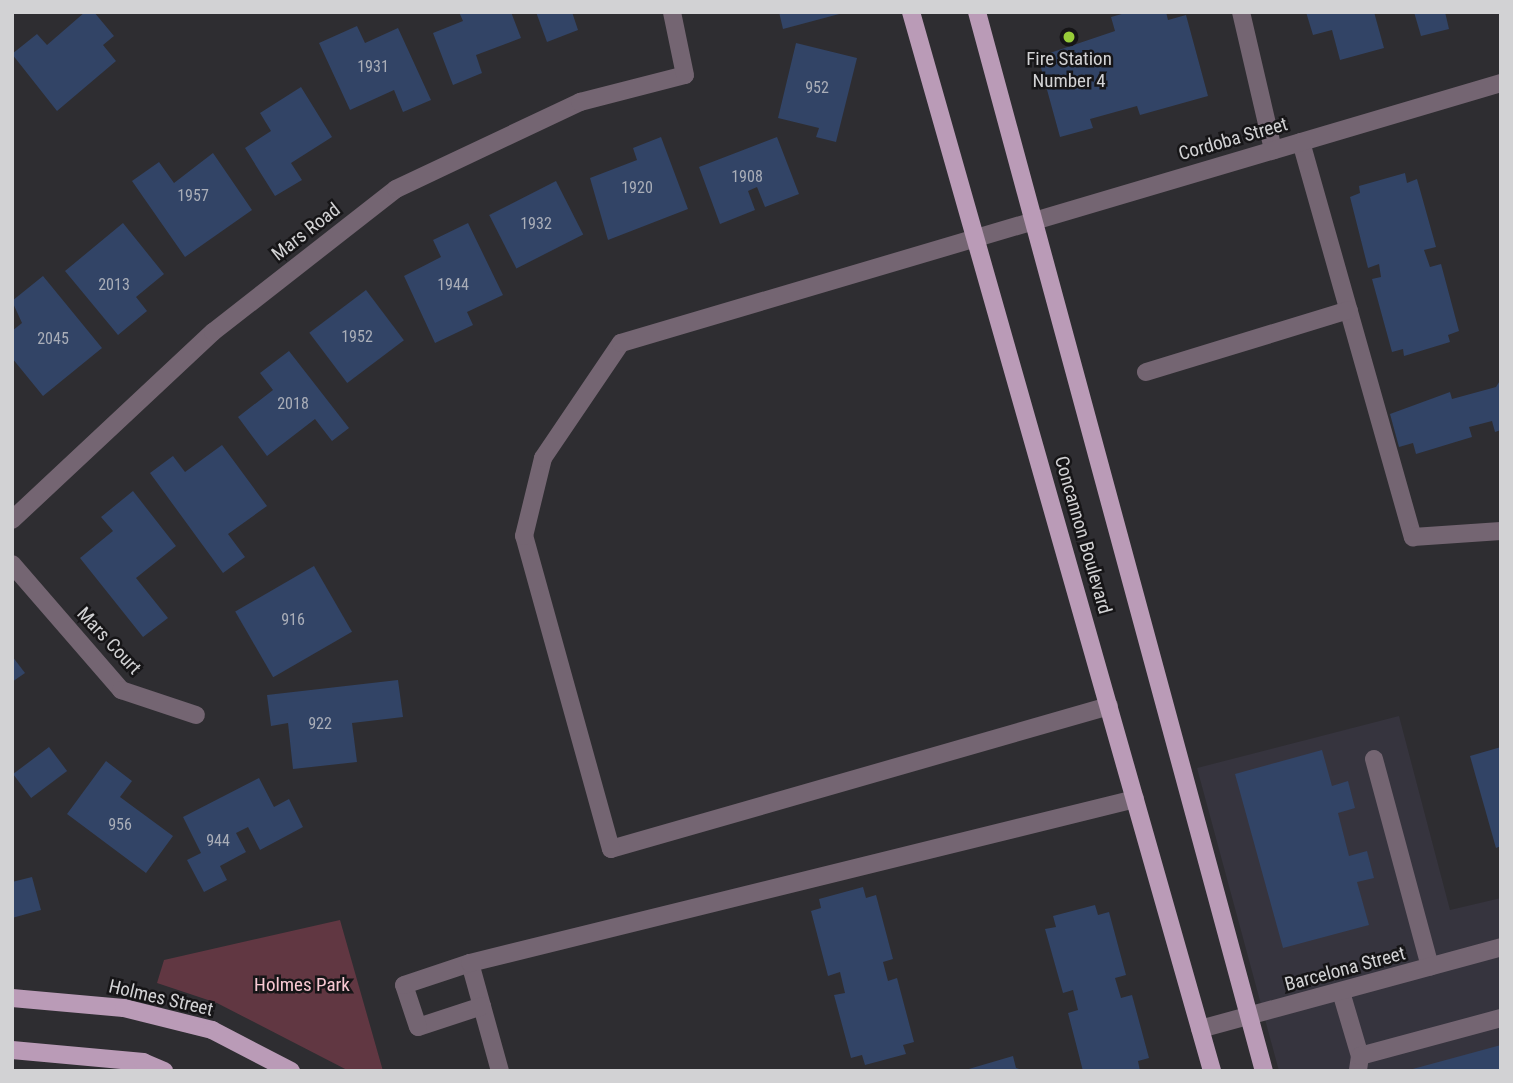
<!DOCTYPE html>
<style>
body{margin:0}
#map{position:relative;width:1513px;height:1083px;overflow:hidden;background:#2e2d31;font-family:"Roboto Condensed",sans-serif}
div>[style]{position:absolute}
[style*='--x']{left:calc(var(--x)*1px);top:calc(var(--y)*1px);width:calc(var(--w)*1px);rotate:calc(var(--a)*1deg)}
.built>*{inset:0;background:#36343e}
.green>*{inset:0;background:#613742}
.building>*{inset:0;background:#324466;transform-origin:0 0}
.minor>*{height:18px;margin:-9px;padding:0 9px;transform-origin:9px;border-radius:9px;background:#746572}
.major>*{height:18px;margin:-9px;padding:0 9px;transform-origin:9px;border-radius:9px;background:#ba9bb7}
.dots>*{width:19px;height:19px;translate:-50% -50%;box-sizing:border-box;border:4px solid #161517;border-radius:50%}
span{translate:-50% -50%;white-space:nowrap;text-align:center;line-height:1.15;-webkit-text-stroke:5px #161517;paint-order:stroke}
.number-label{font-size:16px;color:#aaaeb8}
.number-label span{-webkit-text-stroke-width:0}
.poi-label{font-size:19px;color:#d2d2d4}
.street-label{font-size:19px;color:#d2d2d4}
.park-label{font-size:19px;color:#f7c8d2}
.frame{position:absolute;inset:0;border:14px solid #d2d2d4;pointer-events:none}
</style>
<div id="map">
<div class="built">
<i style="clip-path:polygon(1399px 716px,1450px 910px,1501px 898px,1501px 1071px,1279px 1071px,1197px 768px)"></i>
</div>
<div class="green">
<i style="clip-path:polygon(340px 920px,383px 1071px,349px 1071px,217px 1003px,157px 983px,164px 960px)"></i>
</div>
<div class="building">
<i style="clip-path:polygon(85px 12px,94px 12px,114px 36px,103px 45px,116px 61px,57px 111px,12px 54px,37px 34px,47px 45px)"></i>
<i style="clip-path:polygon(459px 12px,511px 12px,521px 38px,476px 55px,482px 73px,453px 85px,433px 33px,463px 21px)"></i>
<i style="clip-path:polygon(536px 12px,572px 12px,578px 30px,547px 42px)"></i>
<i style="clip-path:polygon(779px 12px,843px 12px,843px 13px,783px 29px)"></i>
<i style="clip-path:polygon(1129px 12px,1166px 12px,1168px 20px,1186px 15px,1208px 96px,1140px 115px,1137px 106px,1090px 119px,1093px 128px,1060px 137px,1038px 57px,1115px 31px,1111px 17px)"></i>
<i style="clip-path:polygon(1306px 12px,1374px 12px,1384px 48px,1340px 60px,1332px 30px,1313px 35px)"></i>
<i style="clip-path:polygon(1414px 12px,1445px 12px,1449px 29px,1421px 36px)"></i>
<i style="clip-path:polygon(357px 26px,365px 43px,398px 28px,431px 100px,403px 112px,394px 90px,350px 110px,319px 43px)"></i>
<i style="clip-path:polygon(796px 43px,857px 58px,836px 142px,816px 137px,819px 128px,778px 118px)"></i>
<i style="clip-path:polygon(301px 87px,332px 137px,291px 163px,302px 180px,275px 196px,245px 148px,271px 131px,260px 113px)"></i>
<i style="clip-path:polygon(661px 137px,688px 209px,608px 240px,590px 178px,637px 160px,633px 148px)"></i>
<i style="clip-path:polygon(777px 137px,799px 194px,765px 207px,757px 187px,748px 191px,755px 210px,720px 224px,699px 167px)"></i>
<i style="clip-path:polygon(213px 153px,252px 210px,185px 257px,132px 181px,159px 162px,174px 183px)"></i>
<i style="clip-path:polygon(1405px 173px,1407px 183px,1417px 179px,1436px 247px,1424px 250px,1430px 267px,1441px 264px,1459px 331px,1448px 335px,1450px 342px,1404px 356px,1403px 349px,1392px 352px,1372px 279px,1381px 277px,1379px 264px,1368px 268px,1350px 197px,1360px 193px,1359px 186px)"></i>
<i style="left:556px;top:181px;width:60px;height:75px;rotate:63deg"></i>
<i style="clip-path:polygon(123px 223px,164px 274px,136px 297px,147px 311px,118px 335px,65px 271px)"></i>
<i style="clip-path:polygon(468px 223px,503px 295px,467px 312px,473px 325px,435px 343px,404px 276px,441px 257px,433px 240px)"></i>
<i style="clip-path:polygon(43px 276px,102px 348px,43px 396px,12px 358px,12px 331px,22px 323px,12px 301px)"></i>
<i style="left:366px;top:290px;width:63px;height:71px;rotate:53deg"></i>
<i style="clip-path:polygon(289px 351px,349px 428px,332px 441px,315px 419px,267px 456px,238px 417px,273px 390px,260px 373px)"></i>
<i style="clip-path:polygon(1501px 379px,1501px 430px,1495px 432px,1492px 421px,1469px 427px,1472px 437px,1416px 454px,1413px 443px,1399px 447px,1390px 414px,1450px 392px,1452px 399px,1496px 387px)"></i>
<i style="clip-path:polygon(222px 445px,267px 506px,228px 534px,245px 557px,223px 573px,150px 473px,173px 456px,185px 472px)"></i>
<i style="clip-path:polygon(133px 491px,176px 546px,136px 578px,168px 618px,143px 637px,80px 558px,113px 531px,101px 517px)"></i>
<i style="left:314px;top:566px;width:76px;height:91px;rotate:60deg"></i>
<i style="clip-path:polygon(12px 656px,25px 673px,12px 682px)"></i>
<i style="clip-path:polygon(398px 680px,403px 717px,352px 723px,357px 762px,293px 769px,288px 723px,271px 726px,267px 695px)"></i>
<i style="left:49px;top:747px;width:30px;height:45px;rotate:53deg"></i>
<i style="clip-path:polygon(1501px 747px,1501px 846px,1496px 848px,1470px 756px)"></i>
<i style="clip-path:polygon(1322px 750px,1332px 786px,1348px 781px,1355px 808px,1338px 813px,1349px 856px,1367px 851px,1374px 878px,1357px 882px,1369px 925px,1283px 948px,1235px 774px)"></i>
<i style="clip-path:polygon(106px 761px,132px 781px,120px 797px,173px 836px,146px 873px,67px 814px)"></i>
<i style="clip-path:polygon(259px 778px,274px 807px,289px 799px,303px 827px,260px 850px,248px 827px,236px 833px,246px 852px,220px 866px,227px 880px,204px 892px,187px 860px,201px 853px,183px 817px)"></i>
<i style="clip-path:polygon(32px 877px,41px 910px,12px 918px,12px 882px)"></i>
<i style="clip-path:polygon(863px 887px,866px 898px,876px 895px,893px 959px,883px 962px,888px 981px,897px 978px,914px 1042px,903px 1045px,906px 1054px,865px 1065px,862px 1055px,851px 1058px,834px 995px,845px 993px,840px 972px,828px 976px,811px 911px,821px 908px,819px 899px)"></i>
<i style="clip-path:polygon(1095px 905px,1098px 915px,1109px 912px,1126px 975px,1115px 978px,1121px 998px,1132px 995px,1149px 1058px,1138px 1061px,1140px 1071px,1083px 1071px,1068px 1013px,1078px 1010px,1073px 990px,1063px 993px,1045px 929px,1056px 927px,1053px 916px)"></i>
<i style="clip-path:polygon(1501px 1045px,1501px 1071px,1409px 1071px,1409px 1070px)"></i>
<i style="clip-path:polygon(1013px 1056px,1016px 1068px,1026px 1071px,962px 1071px)"></i>
</div>
<div class="minor">
<i style="--x:1241;--y:12;--w:142;--a:76.9"></i>
<i style="--x:1301;--y:142;--w:411;--a:74.2"></i>
<i style="--x:1413;--y:537;--w:88;--a:-3.9"></i>
<i style="--x:1146;--y:372;--w:212;--a:-17"></i>
<i style="--x:12;--y:520;--w:275;--a:-43.1"></i>
<i style="--x:213;--y:332;--w:232;--a:-38"></i>
<i style="--x:396;--y:189;--w:204;--a:-25.3"></i>
<i style="--x:580;--y:102;--w:108;--a:-14.4"></i>
<i style="--x:685;--y:75;--w:64;--a:-101.7"></i>
<i style="--x:12;--y:564;--w:167;--a:49.1"></i>
<i style="--x:121;--y:690;--w:79;--a:18.4"></i>
<i style="--x:1109;--y:706;--w:518;--a:163.98"></i>
<i style="--x:611;--y:849;--w:325;--a:-105.5"></i>
<i style="--x:524;--y:536;--w:80;--a:-76.3"></i>
<i style="--x:543;--y:458;--w:139;--a:-55.9"></i>
<i style="--x:621;--y:343;--w:918;--a:-16.46"></i>
<i style="--x:1374;--y:759;--w:215;--a:74.9"></i>
<i style="--x:470;--y:963;--w:112;--a:74.5"></i>
<i style="--x:1341;--y:992;--w:67;--a:73.5"></i>
<i style="--x:1360;--y:1056;--w:15;--a:98"></i>
<i style="--x:482;--y:1006;--w:67;--a:161.8"></i>
<i style="--x:418;--y:1027;--w:44;--a:-108.4"></i>
<i style="--x:404;--y:985;--w:70;--a:-18.4"></i>
<i style="--x:470;--y:963;--w:685;--a:-13.85"></i>
<i style="--x:1200;--y:1029;--w:312;--a:-15.2"></i>
<i style="--x:1360;--y:1056;--w:146;--a:-15.1"></i>
</div>
<div class="major">
<i style="--x:911;--y:12;--w:1101;--a:74.13"></i>
<i style="--x:977;--y:12;--w:1097;--a:74.84"></i>
<i style="--x:12;--y:998;--w:112;--a:5.1"></i>
<i style="--x:124;--y:1008;--w:91;--a:14"></i>
<i style="--x:212;--y:1030;--w:89;--a:27.4"></i>
<i style="--x:12;--y:1050;--w:132;--a:5.2"></i>
<i style="--x:143;--y:1062;--w:23;--a:23"></i>
</div>
<div class="dots">
<i style="left:1069px;top:37px;background:#97cc39"></i>
</div>
<div class="number-label">
<span style="left:373px;top:67px">1931</span>
<span style="left:817px;top:88px">952</span>
<span style="left:747px;top:177px">1908</span>
<span style="left:637px;top:188px">1920</span>
<span style="left:193px;top:196px">1957</span>
<span style="left:536px;top:224px">1932</span>
<span style="left:114px;top:285px">2013</span>
<span style="left:453px;top:285px">1944</span>
<span style="left:357px;top:337px">1952</span>
<span style="left:53px;top:339px">2045</span>
<span style="left:293px;top:404px">2018</span>
<span style="left:293px;top:620px">916</span>
<span style="left:320px;top:724px">922</span>
<span style="left:120px;top:825px">956</span>
<span style="left:218px;top:841px">944</span>
</div>
<div class="poi-label">
<span style="left:1069px;top:70px">Fire Station<br>Number 4</span>
</div>
<div class="street-label">
<span style="left:1233px;top:139px;rotate:-16deg">Cordoba Street</span>
<span style="left:306px;top:232px;rotate:-38deg">Mars Road</span>
<span style="left:1083px;top:535px;rotate:74deg">Concannon Boulevard</span>
<span style="left:109px;top:641px;rotate:47deg">Mars Court</span>
<span style="left:1345px;top:969px;rotate:-15deg">Barcelona Street</span>
<span style="left:161px;top:998px;rotate:13deg">Holmes Street</span>
</div>
<div class="park-label">
<span style="left:302px;top:985px">Holmes Park</span>
</div>
<div class="frame"></div>
</div>
